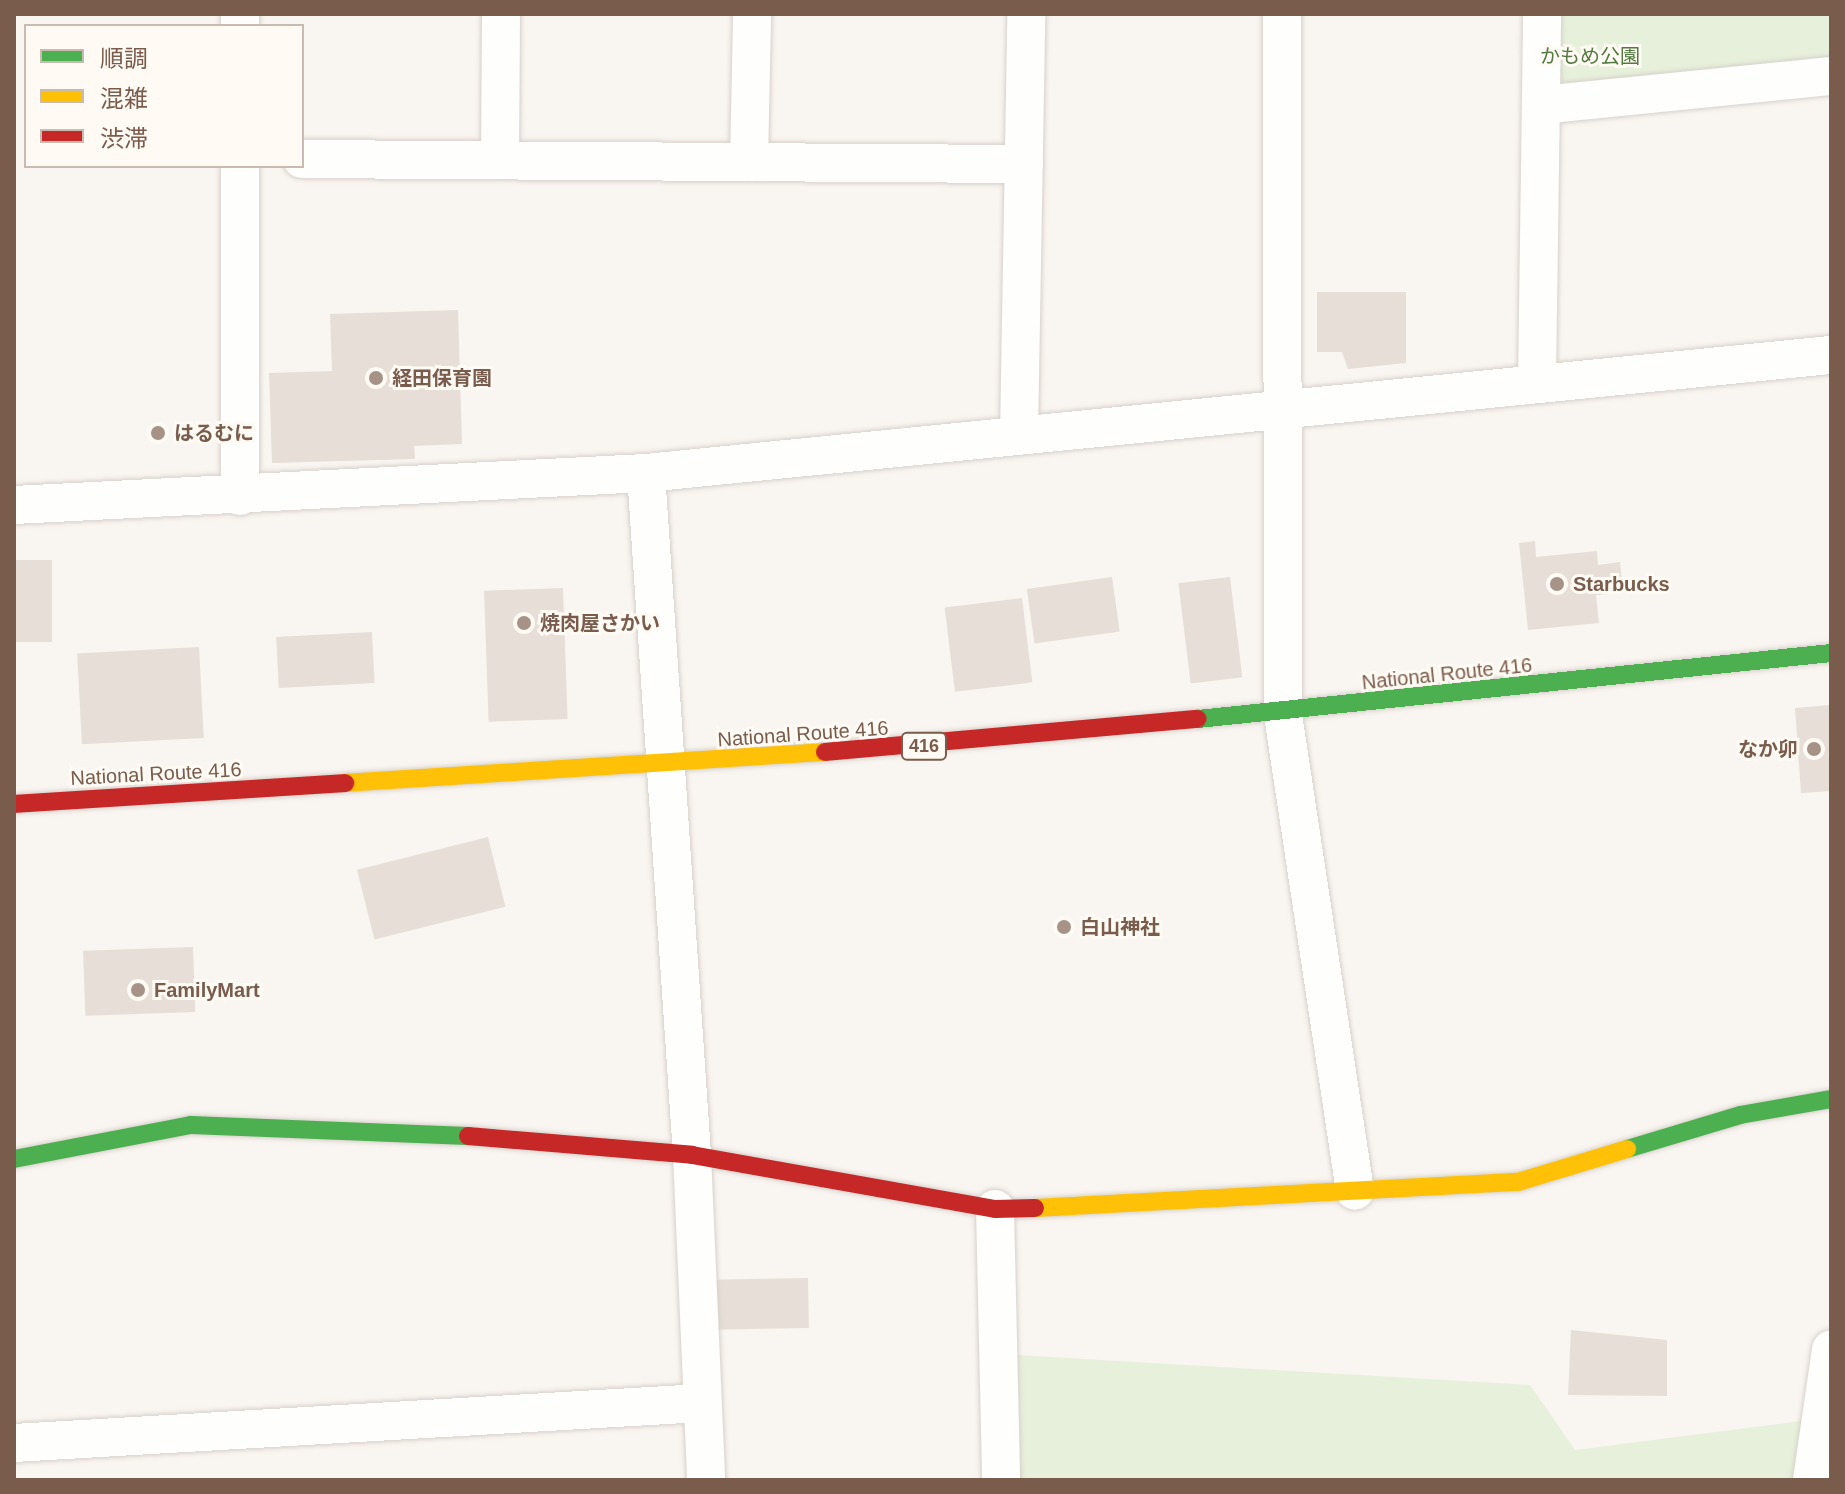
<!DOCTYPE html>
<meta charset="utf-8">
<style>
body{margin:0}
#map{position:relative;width:1845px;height:1494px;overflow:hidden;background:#f9f5f0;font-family:Arial,"Noto Sans JP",sans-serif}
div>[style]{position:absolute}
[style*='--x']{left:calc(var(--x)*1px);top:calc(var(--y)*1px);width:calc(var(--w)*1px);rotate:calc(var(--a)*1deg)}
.green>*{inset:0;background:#e7f0db}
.building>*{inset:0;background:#e6ded7;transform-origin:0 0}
.roads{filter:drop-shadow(0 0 2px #d7d1cb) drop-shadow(0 0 2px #d7d1cb)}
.street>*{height:38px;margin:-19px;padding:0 19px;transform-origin:19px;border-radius:19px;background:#fefefd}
.fast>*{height:18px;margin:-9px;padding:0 9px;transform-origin:9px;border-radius:9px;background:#4caf50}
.slow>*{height:18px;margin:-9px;padding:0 9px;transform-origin:9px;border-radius:9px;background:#ffc107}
.jam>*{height:18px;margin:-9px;padding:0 9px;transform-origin:9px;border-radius:9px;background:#c62828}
.dots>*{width:22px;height:22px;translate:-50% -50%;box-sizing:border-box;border:4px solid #fffaf3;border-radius:50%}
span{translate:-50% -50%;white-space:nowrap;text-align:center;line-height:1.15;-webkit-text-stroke:6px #fffaf3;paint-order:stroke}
.shield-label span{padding:2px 6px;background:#fffaf3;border:2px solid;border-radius:6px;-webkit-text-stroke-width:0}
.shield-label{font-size:18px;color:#7a5c4d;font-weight:700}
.park-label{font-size:20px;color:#537a41}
.poi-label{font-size:20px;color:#7a5c4d;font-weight:700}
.left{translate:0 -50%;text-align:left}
.right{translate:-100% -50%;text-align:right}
.street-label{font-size:20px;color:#7a5c4d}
.frame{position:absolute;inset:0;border:16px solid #7a5c4d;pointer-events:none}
.legend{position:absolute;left:24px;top:24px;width:280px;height:144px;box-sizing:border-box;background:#fffaf3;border:2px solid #cabbb1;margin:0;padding:10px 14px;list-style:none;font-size:24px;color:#7a5c4d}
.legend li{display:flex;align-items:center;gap:16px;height:40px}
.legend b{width:40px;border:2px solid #cabbb1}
</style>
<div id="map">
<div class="green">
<i style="clip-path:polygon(1544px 14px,1831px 14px,1831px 76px,1542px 103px)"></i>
<i style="clip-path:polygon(982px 1353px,1530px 1385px,1575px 1450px,1816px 1419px,1812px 1480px,993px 1480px)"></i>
</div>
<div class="building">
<i style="clip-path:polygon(1317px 292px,1406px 292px,1406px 363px,1348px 369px,1342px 352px,1317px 352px)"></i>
<i style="clip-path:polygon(458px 310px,462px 444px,414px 446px,415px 459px,272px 463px,269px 373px,332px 371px,330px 314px)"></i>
<i style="clip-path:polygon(1535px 541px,1536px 557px,1597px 551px,1598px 565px,1620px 562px,1623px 593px,1596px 595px,1599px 623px,1528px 630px,1519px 543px)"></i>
<i style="left:14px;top:560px;width:38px;height:82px"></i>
<i style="left:1112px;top:577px;width:55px;height:86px;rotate:82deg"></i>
<i style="left:1230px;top:577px;width:101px;height:52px;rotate:83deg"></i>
<i style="left:563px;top:588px;width:131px;height:79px;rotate:88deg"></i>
<i style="left:1022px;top:598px;width:85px;height:78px;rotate:83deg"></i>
<i style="left:372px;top:632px;width:51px;height:96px;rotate:87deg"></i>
<i style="left:199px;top:647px;width:91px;height:122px;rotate:87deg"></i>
<i style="clip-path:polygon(1831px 705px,1831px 791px,1801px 793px,1795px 708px)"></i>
<i style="left:488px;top:837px;width:72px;height:135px;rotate:76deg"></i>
<i style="left:193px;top:947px;width:65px;height:110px;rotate:88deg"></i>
<i style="left:808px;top:1278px;width:50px;height:96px;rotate:89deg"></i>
<i style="clip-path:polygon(1571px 1330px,1667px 1340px,1667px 1396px,1568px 1395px)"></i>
</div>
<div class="roads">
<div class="street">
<i style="--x:1282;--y:14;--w:701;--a:89.92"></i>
<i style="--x:1283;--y:715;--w:481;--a:81.4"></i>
<i style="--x:240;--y:26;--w:12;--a:-90"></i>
<i style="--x:1541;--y:105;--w:291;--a:-5.7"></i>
<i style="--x:302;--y:159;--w:722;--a:0.4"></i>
<i style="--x:500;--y:160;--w:146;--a:-89.6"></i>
<i style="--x:749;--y:162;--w:148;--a:-88.8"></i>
<i style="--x:240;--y:166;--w:330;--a:90"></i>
<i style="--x:1537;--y:382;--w:368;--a:-89.2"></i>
<i style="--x:1019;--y:435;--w:421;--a:-89"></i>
<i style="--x:646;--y:473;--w:684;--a:86.14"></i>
<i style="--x:692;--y:1155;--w:325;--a:87.5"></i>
<i style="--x:14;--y:505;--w:633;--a:-2.9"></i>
<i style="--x:646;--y:473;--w:1191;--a:-5.69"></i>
<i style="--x:995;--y:1209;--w:271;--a:88.7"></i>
<i style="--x:14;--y:1443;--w:689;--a:-3.33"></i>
<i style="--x:1812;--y:1480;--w:132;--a:-81.7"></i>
</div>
<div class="fast">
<i style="--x:1198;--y:719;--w:636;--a:-5.95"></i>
<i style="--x:1627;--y:1149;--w:118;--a:-16.7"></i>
<i style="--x:1740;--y:1115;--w:92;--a:-10"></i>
<i style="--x:14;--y:1159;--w:180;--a:-10.9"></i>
<i style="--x:191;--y:1125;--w:277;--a:2.3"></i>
</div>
<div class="slow">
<i style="--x:345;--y:783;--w:481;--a:-3.7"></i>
<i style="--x:1035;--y:1208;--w:484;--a:-3.1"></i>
<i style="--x:1518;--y:1182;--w:114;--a:-16.8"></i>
</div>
<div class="jam">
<i style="--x:825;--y:752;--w:374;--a:-5.1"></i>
<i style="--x:14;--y:804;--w:332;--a:-3.6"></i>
<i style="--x:468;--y:1136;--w:225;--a:4.8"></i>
<i style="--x:692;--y:1155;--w:308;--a:10.1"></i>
<i style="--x:995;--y:1209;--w:40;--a:-1.4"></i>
</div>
</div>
<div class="dots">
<i style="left:376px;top:378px;background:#a69286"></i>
<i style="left:158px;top:433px;background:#a69286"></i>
<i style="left:1557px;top:584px;background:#a69286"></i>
<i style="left:524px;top:623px;background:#a69286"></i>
<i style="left:1814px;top:749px;background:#a69286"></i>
<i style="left:1064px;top:927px;background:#a69286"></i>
<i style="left:138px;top:990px;background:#a69286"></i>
</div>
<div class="shield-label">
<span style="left:924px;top:746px">416</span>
</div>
<div class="park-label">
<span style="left:1590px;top:56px">かもめ公園</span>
</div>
<div class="poi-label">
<span class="left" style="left:392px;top:378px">経田保育園</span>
<span class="left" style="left:174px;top:433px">はるむに</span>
<span class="left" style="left:1573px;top:584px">Starbucks</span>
<span class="left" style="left:540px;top:623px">焼肉屋さかい</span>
<span class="right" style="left:1798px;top:749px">なか卯</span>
<span class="left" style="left:1080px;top:927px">白山神社</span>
<span class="left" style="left:154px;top:990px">FamilyMart</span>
</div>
<div class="street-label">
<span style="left:1447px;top:674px;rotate:-6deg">National Route 416</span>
<span style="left:803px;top:734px;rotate:-4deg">National Route 416</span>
<span style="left:156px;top:774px;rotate:-3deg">National Route 416</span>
</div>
<div class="frame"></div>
<ul class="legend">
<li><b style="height:10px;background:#4caf50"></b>順調</li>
<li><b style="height:10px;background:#ffc107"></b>混雑</li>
<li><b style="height:10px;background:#c62828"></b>渋滞</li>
</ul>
</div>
